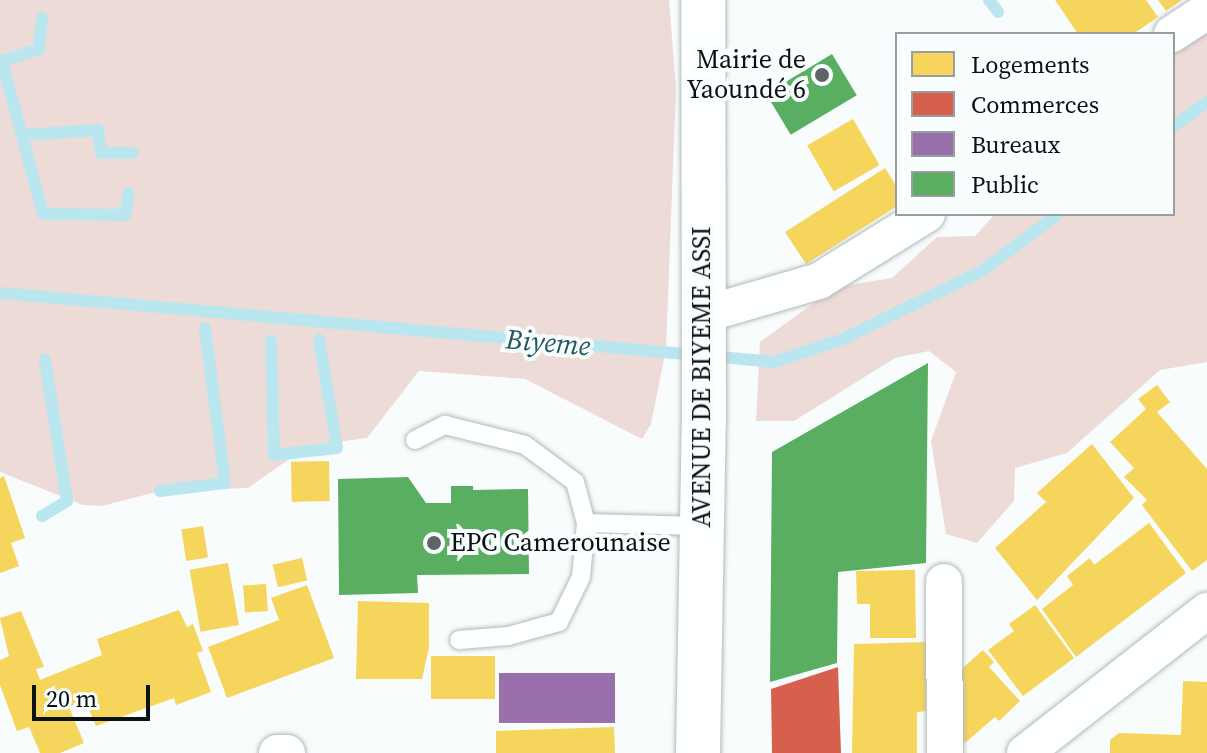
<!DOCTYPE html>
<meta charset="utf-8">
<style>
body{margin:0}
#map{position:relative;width:1207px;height:753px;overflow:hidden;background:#f9fcfd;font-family:"Source Serif 4",serif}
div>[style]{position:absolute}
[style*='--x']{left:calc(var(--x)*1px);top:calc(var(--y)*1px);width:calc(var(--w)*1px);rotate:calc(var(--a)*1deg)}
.green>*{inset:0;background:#eddbd7}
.homes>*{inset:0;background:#f6d55c;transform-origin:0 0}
.shops>*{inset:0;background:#d6604d}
.offices>*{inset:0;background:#9970ab;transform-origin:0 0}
.public>*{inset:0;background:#5aae61;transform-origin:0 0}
.stream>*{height:12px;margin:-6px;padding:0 6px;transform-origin:6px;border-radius:6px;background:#b9e6ef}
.roads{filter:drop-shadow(0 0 2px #b3b9ba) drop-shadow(0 0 2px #b3b9ba)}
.lane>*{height:18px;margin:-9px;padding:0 9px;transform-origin:9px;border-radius:9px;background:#feffff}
.street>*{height:36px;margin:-18px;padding:0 18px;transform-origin:18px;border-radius:18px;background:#feffff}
.primary>*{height:44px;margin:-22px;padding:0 22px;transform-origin:22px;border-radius:22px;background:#feffff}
.dots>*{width:22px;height:22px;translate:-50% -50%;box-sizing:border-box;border:4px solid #f8fdfe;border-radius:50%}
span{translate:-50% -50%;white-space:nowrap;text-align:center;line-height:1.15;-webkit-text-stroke:8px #f8fdfe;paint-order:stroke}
.poi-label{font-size:26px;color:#0a1213}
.right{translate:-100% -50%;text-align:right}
.left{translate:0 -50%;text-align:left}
.street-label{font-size:26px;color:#0a1213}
.water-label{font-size:28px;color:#225661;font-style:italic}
.legend{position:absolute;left:895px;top:32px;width:280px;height:184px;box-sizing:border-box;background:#f8fdfe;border:2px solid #999fa0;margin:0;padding:10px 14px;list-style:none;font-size:24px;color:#0a1213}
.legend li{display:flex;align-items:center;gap:16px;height:40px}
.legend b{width:40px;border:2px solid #999fa0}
.scale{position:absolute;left:32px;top:685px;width:118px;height:36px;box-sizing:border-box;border:4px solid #0a1213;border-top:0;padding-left:10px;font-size:24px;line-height:28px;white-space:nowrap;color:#0a1213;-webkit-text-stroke:6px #f8fdfe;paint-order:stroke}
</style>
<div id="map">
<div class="green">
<i style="clip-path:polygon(0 0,669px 0,676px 89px,666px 349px,651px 424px,642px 439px,525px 379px,419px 371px,367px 438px,308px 446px,248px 488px,160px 491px,102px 506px,83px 505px,0 472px)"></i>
<i style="clip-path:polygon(1200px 32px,1207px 34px,1207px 362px,1160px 370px,1067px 453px,1015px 468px,1014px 501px,977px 543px,946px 534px,931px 441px,956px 372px,929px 351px,895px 358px,794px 421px,756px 421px,760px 342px,836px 287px,892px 278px,937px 237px,975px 236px,995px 214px,1173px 214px,1173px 49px)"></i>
</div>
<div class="homes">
<i style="clip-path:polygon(1055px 0,1146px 0,1158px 17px,1133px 34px,1078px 34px)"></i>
<i style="clip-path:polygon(1158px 0,1182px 0,1166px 11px)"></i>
<i style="left:853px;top:119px;width:53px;height:53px;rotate:60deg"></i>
<i style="clip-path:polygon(885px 168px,897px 187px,897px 206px,806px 264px,785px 232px)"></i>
<i style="clip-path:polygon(1157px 385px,1170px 402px,1157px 412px,1207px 469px,1207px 560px,1192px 571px,1142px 505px,1147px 500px,1124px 477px,1134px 468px,1110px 442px,1146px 409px,1138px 399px)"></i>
<i style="clip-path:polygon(1092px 444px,1134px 498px,1037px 600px,995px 548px,1046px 502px,1037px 493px)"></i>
<i style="left:329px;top:461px;width:40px;height:38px;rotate:89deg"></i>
<i style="clip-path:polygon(4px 476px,25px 538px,11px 543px,19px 566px,0 573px,0 478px)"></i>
<i style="clip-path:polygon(1149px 523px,1186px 573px,1076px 657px,1042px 609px,1073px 585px,1067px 576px,1090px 558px,1094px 565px)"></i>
<i style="left:203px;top:526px;width:32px;height:22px;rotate:81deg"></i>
<i style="left:302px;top:558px;width:23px;height:30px;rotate:77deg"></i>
<i style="left:228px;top:563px;width:63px;height:39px;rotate:80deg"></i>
<i style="clip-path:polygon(915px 570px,916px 638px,870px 638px,870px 604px,857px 604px,856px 571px)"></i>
<i style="left:266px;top:584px;width:27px;height:23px;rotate:86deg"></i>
<i style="clip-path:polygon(307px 585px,334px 658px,227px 698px,208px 647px,279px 620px,271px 598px)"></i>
<i style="clip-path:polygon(358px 601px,429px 603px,429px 647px,422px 679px,356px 679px)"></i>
<i style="clip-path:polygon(1035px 605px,1074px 658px,1023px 696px,988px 650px,1014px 631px,1009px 624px)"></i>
<i style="clip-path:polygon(179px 610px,187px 627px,193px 624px,203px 651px,197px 653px,211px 692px,176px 705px,174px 698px,96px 726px,85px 700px,69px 707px,84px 743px,60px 753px,40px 753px,29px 727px,17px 731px,0 685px,0 660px,9px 656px,0 618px,21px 611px,44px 667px,36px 669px,40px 680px,102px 655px,97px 639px)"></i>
<i style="clip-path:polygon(927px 642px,926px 711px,917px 712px,917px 753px,852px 753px,854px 644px)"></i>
<i style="clip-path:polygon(983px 650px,994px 662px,989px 667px,1020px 701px,999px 721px,995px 717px,965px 743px,949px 726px,958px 672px)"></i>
<i style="left:431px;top:656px;width:64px;height:43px"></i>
<i style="clip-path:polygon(1183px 681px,1207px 682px,1207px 753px,1110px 753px,1110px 740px,1119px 733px,1181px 735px)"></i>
<i style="clip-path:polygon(614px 727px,615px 753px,496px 753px,496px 731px)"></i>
</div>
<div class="shops">
<i style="clip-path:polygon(838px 667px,841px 753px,772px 753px,771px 689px)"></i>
</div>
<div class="offices">
<i style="left:615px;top:673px;width:50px;height:116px;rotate:90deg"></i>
</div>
<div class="public">
<i style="left:832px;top:54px;width:48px;height:77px;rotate:59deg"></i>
<i style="clip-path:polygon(928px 363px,926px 563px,838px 572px,837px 663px,770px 682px,772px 452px)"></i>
<i style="clip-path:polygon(408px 477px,426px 503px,451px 503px,451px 486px,473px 486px,473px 490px,528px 489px,529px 574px,417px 575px,418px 593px,339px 595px,338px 479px)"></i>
</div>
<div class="stream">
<i style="--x:989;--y:0;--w:15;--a:53"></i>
<i style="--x:42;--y:18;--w:31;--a:96"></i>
<i style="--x:39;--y:49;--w:39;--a:162"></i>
<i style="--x:2;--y:61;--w:158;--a:75"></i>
<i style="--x:43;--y:214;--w:82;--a:0.7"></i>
<i style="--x:125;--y:215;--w:22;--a:-80"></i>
<i style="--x:1173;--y:127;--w:42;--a:-36.3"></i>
<i style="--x:24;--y:135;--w:74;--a:-3.9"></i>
<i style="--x:98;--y:130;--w:23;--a:83"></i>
<i style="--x:101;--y:153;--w:32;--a:0"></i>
<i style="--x:0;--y:293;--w:777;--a:5.09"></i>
<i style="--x:774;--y:362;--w:73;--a:-18.4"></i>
<i style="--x:843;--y:339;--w:155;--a:-26.1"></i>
<i style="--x:982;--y:271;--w:95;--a:-36.9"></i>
<i style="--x:271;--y:341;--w:114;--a:88.5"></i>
<i style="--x:274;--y:455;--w:63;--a:-6.3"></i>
<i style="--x:337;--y:448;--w:110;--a:-99.4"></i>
<i style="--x:160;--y:491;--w:65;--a:-7"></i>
<i style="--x:225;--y:483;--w:156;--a:-97.4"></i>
<i style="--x:42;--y:516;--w:29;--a:-31"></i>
<i style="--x:67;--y:501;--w:143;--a:-98.9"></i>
</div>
<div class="roads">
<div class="lane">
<i style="--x:415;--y:440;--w:34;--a:-27"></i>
<i style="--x:445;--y:425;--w:82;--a:14"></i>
<i style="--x:525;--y:445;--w:62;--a:36.5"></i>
<i style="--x:575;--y:482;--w:42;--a:75"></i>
<i style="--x:586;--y:523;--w:54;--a:95.3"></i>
<i style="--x:581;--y:577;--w:50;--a:116.1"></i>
<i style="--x:559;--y:622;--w:53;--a:164.6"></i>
<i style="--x:508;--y:636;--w:49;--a:175.3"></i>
<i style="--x:586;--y:523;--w:115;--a:1.5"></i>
</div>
<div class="street">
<i style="--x:1172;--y:34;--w:42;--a:-33.3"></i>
<i style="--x:702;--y:315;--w:122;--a:-16.2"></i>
<i style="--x:819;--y:281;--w:127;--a:-31.8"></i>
<i style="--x:944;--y:582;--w:171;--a:89.7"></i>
<i style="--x:277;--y:753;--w:10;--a:0"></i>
<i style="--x:1025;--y:753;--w:231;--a:-38"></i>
</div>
<div class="primary">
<i style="--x:698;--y:753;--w:331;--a:-89"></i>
<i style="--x:704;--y:422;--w:422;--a:-90.1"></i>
</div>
</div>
<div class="dots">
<i style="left:822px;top:75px;background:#5e6465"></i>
<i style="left:434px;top:543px;background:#5e6465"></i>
</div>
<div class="poi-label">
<span class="right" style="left:806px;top:75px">Mairie de<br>Yaoundé 6</span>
<span class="left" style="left:450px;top:543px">EPC Camerounaise</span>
</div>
<div class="street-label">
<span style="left:702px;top:377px;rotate:-90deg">AVENUE DE BIYEME ASSI</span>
</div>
<div class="water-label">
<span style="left:548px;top:342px;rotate:5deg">Biyeme</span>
</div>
<ul class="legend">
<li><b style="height:22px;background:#f6d55c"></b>Logements</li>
<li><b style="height:22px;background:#d6604d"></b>Commerces</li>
<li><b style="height:22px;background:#9970ab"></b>Bureaux</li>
<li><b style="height:22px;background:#5aae61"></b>Public</li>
</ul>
<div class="scale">20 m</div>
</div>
